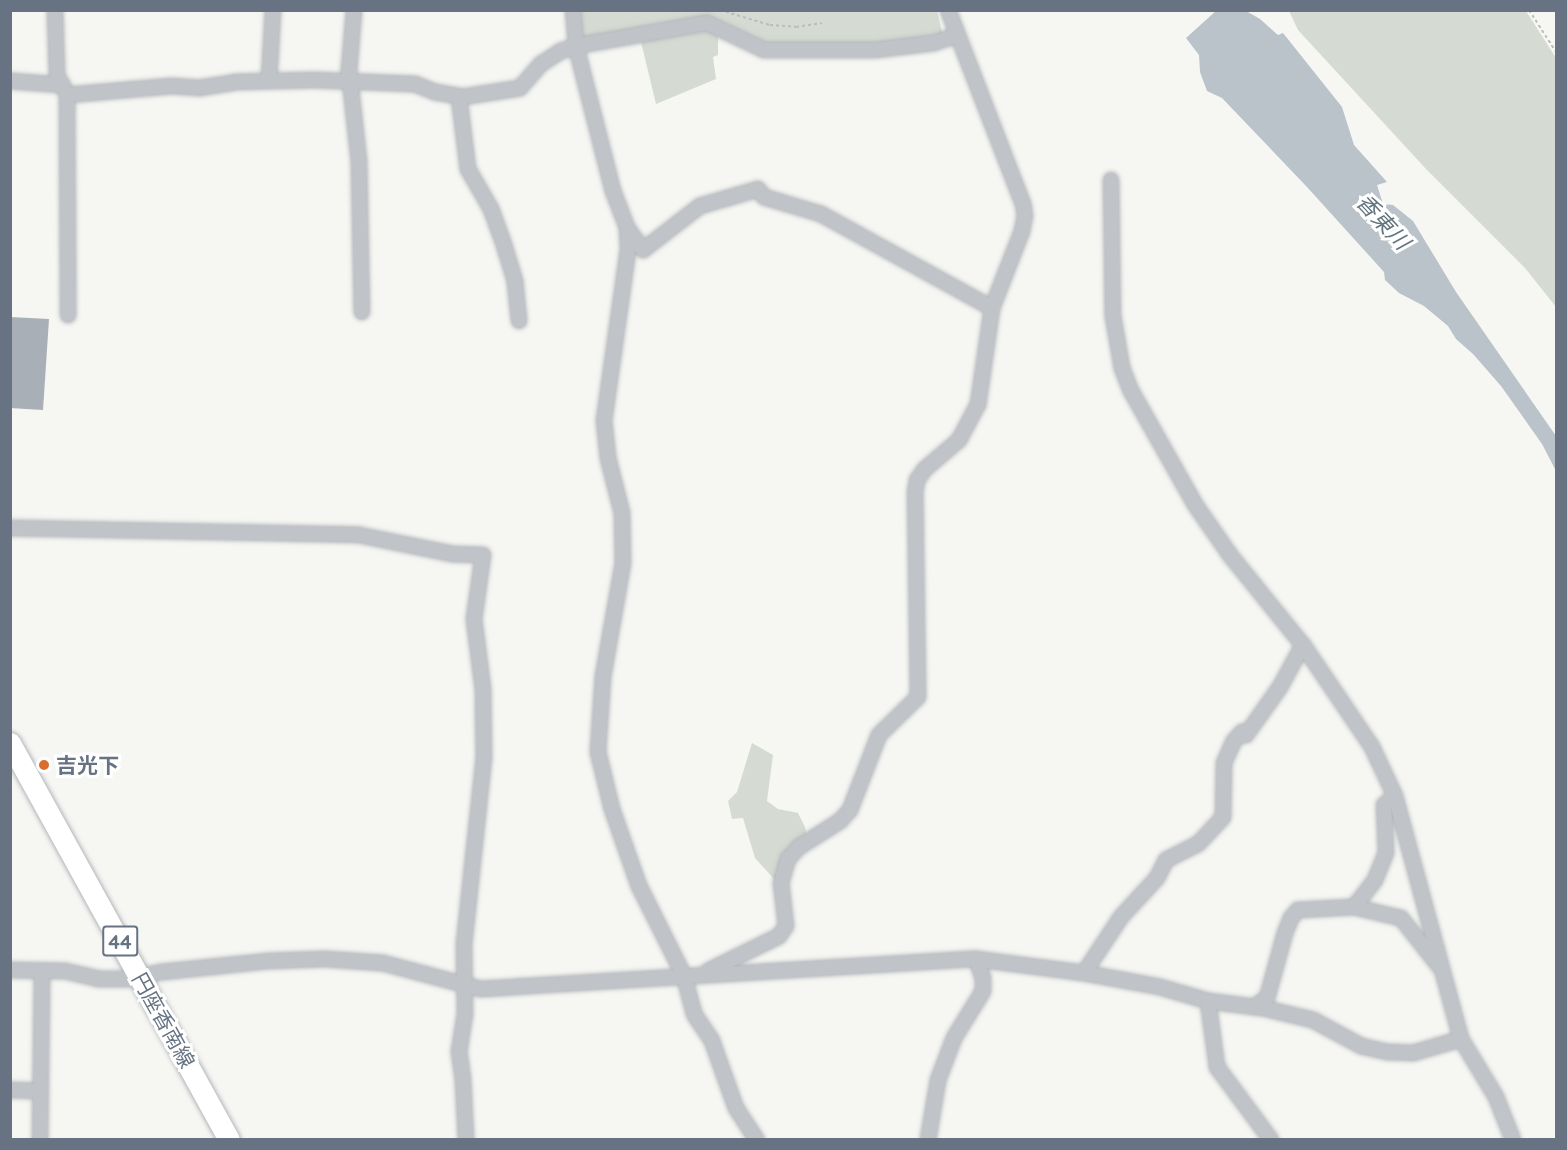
<!DOCTYPE html>
<meta charset="utf-8">
<style>
body{margin:0}
#map{position:relative;width:1567px;height:1150px;overflow:hidden;background:#f6f6f3;font-family:Quicksand,"Noto Sans JP",sans-serif}
div>[style]{position:absolute}
[style*='--x']{left:calc(var(--x)*1px);top:calc(var(--y)*1px);width:calc(var(--w)*1px);rotate:calc(var(--a)*1deg)}
.green>*{inset:0;background:#d5dbd3}
.water>*{inset:0;background:#bac3c9}
.building>*{inset:0;background:#a9afb6}
.path>*{height:2px;margin-top:-1px;transform-origin:0;background:repeating-linear-gradient(90deg,#babcbf 0 3px,transparent 0 6px)}
.roads{filter:drop-shadow(0 0 2px #b3b7bb) drop-shadow(0 0 2px #b3b7bb)}
.street>*{height:14px;margin:-7px;padding:0 7px;transform-origin:7px;border-radius:7px;background:#c0c3c7}
.primary>*{height:21px;margin:-10.5px;padding:0 10.5px;transform-origin:10.5px;border-radius:10.5px;background:#fff}
.dots>*{width:16px;height:16px;translate:-50% -50%;box-sizing:border-box;border:3px solid #fff;border-radius:50%}
span{translate:-50% -50%;white-space:nowrap;text-align:center;line-height:1.15;-webkit-text-stroke:6px #fff;paint-order:stroke}
.shield-label span{padding:2px 4px;background:#fff;border:2px solid;border-radius:4px;-webkit-text-stroke-width:0}
.shield-label{font-size:20px;color:#677383;font-weight:700}
.poi-label{font-size:21px;color:#677383;font-weight:700}
.left{translate:0 -50%;text-align:left}
.street-label{font-size:21px;color:#677383}
.water-label{font-size:22px;color:#63747f;font-style:italic}
.frame{position:absolute;inset:0;border:12px solid #677383;pointer-events:none}
</style>
<div id="map">
<div class="green">
<i style="clip-path:polygon(576px 11px,937px 11px,944px 40px,768px 48px,709px 18px,582px 40px)"></i>
<i style="clip-path:polygon(1289px 11px,1526px 11px,1556px 58px,1556px 307px,1525px 268px,1426px 169px,1298px 30px)"></i>
<i style="clip-path:polygon(705px 26px,718px 31px,718px 55px,713px 57px,716px 79px,656px 104px,640px 38px)"></i>
<i style="clip-path:polygon(752px 743px,773px 755px,767px 801px,778px 809px,798px 813px,805px 827px,807px 838px,775px 880px,755px 858px,743px 818px,732px 819px,728px 801px,737px 792px)"></i>
</div>
<div class="water">
<i style="clip-path:polygon(1217px 10px,1246px 11px,1260px 19px,1278px 35px,1283px 33px,1342px 107px,1354px 145px,1387px 182px,1377px 185px,1383px 204px,1393px 205px,1413px 221px,1456px 292px,1556px 436px,1556px 471px,1542px 444px,1501px 386px,1473px 354px,1456px 339px,1448px 326px,1424px 306px,1399px 293px,1385px 280px,1384px 272px,1307px 187px,1222px 98px,1207px 91px,1200px 72px,1199px 55px,1186px 38px)"></i>
</div>
<div class="building">
<i style="clip-path:polygon(10px 317px,49px 319px,43px 410px,10px 408px)"></i>
</div>
<div class="path">
<i style="--x:720;--y:10;--w:52;--a:16.7"></i>
<i style="--x:770;--y:25;--w:26;--a:4"></i>
<i style="--x:796;--y:27;--w:26;--a:-9"></i>
<i style="--x:1529;--y:10;--w:50;--a:57.3"></i>
</div>
<div class="roads">
<div class="street">
<i style="--x:55;--y:10;--w:65;--a:88.2"></i>
<i style="--x:57;--y:75;--w:22;--a:63"></i>
<i style="--x:67;--y:95;--w:220;--a:89.7"></i>
<i style="--x:354;--y:10;--w:61;--a:94.7"></i>
<i style="--x:349;--y:71;--w:91;--a:83.7"></i>
<i style="--x:359;--y:161;--w:151;--a:88.9"></i>
<i style="--x:573;--y:10;--w:36;--a:85"></i>
<i style="--x:576;--y:46;--w:150;--a:75.7"></i>
<i style="--x:613;--y:191;--w:40;--a:69"></i>
<i style="--x:627;--y:228;--w:22;--a:87"></i>
<i style="--x:628;--y:250;--w:172;--a:98"></i>
<i style="--x:604;--y:420;--w:38;--a:84"></i>
<i style="--x:608;--y:458;--w:57;--a:75.7"></i>
<i style="--x:622;--y:513;--w:50;--a:88.9"></i>
<i style="--x:623;--y:563;--w:115;--a:100"></i>
<i style="--x:603;--y:676;--w:76;--a:93.8"></i>
<i style="--x:598;--y:752;--w:59;--a:76.2"></i>
<i style="--x:612;--y:809;--w:82;--a:70.7"></i>
<i style="--x:639;--y:886;--w:101;--a:63.4"></i>
<i style="--x:684;--y:976;--w:39;--a:75"></i>
<i style="--x:694;--y:1014;--w:32;--a:56"></i>
<i style="--x:712;--y:1041;--w:71;--a:70.3"></i>
<i style="--x:736;--y:1108;--w:38;--a:57"></i>
<i style="--x:10;--y:81;--w:53;--a:4.3"></i>
<i style="--x:269;--y:81;--w:71;--a:-86.8"></i>
<i style="--x:67;--y:95;--w:105;--a:-4.9"></i>
<i style="--x:172;--y:86;--w:27;--a:4"></i>
<i style="--x:199;--y:88;--w:36;--a:-9"></i>
<i style="--x:235;--y:82;--w:79;--a:-1.5"></i>
<i style="--x:314;--y:80;--w:101;--a:2.3"></i>
<i style="--x:415;--y:84;--w:22;--a:22"></i>
<i style="--x:435;--y:92;--w:27;--a:10"></i>
<i style="--x:462;--y:97;--w:59;--a:-8.8"></i>
<i style="--x:520;--y:88;--w:32;--a:-49"></i>
<i style="--x:541;--y:64;--w:24;--a:-33"></i>
<i style="--x:561;--y:51;--w:16;--a:-18"></i>
<i style="--x:576;--y:46;--w:133;--a:-10"></i>
<i style="--x:707;--y:23;--w:63;--a:25.3"></i>
<i style="--x:764;--y:50;--w:111;--a:0"></i>
<i style="--x:875;--y:50;--w:59;--a:-6.8"></i>
<i style="--x:934;--y:43;--w:24;--a:-19"></i>
<i style="--x:459;--y:97;--w:73;--a:82.9"></i>
<i style="--x:468;--y:169;--w:46;--a:60.1"></i>
<i style="--x:491;--y:209;--w:38;--a:70"></i>
<i style="--x:504;--y:245;--w:39;--a:73"></i>
<i style="--x:515;--y:282;--w:39;--a:84"></i>
<i style="--x:1111;--y:180;--w:136;--a:89.2"></i>
<i style="--x:1113;--y:316;--w:53;--a:80.2"></i>
<i style="--x:1122;--y:368;--w:22;--a:69"></i>
<i style="--x:1130;--y:389;--w:134;--a:60.6"></i>
<i style="--x:1196;--y:506;--w:60;--a:55.2"></i>
<i style="--x:1230;--y:555;--w:116;--a:51"></i>
<i style="--x:1303;--y:645;--w:123;--a:55.9"></i>
<i style="--x:1372;--y:747;--w:54;--a:64.9"></i>
<i style="--x:1395;--y:796;--w:252;--a:74.8"></i>
<i style="--x:1461;--y:1039;--w:68;--a:58.9"></i>
<i style="--x:1496;--y:1097;--w:46;--a:68.4"></i>
<i style="--x:628;--y:229;--w:26;--a:54"></i>
<i style="--x:643;--y:250;--w:72;--a:-37.7"></i>
<i style="--x:700;--y:206;--w:60;--a:-16.3"></i>
<i style="--x:758;--y:189;--w:10;--a:53"></i>
<i style="--x:764;--y:197;--w:59;--a:16.6"></i>
<i style="--x:821;--y:214;--w:195;--a:28.8"></i>
<i style="--x:10;--y:528;--w:349;--a:1.1"></i>
<i style="--x:359;--y:535;--w:95;--a:11.5"></i>
<i style="--x:452;--y:554;--w:31;--a:2"></i>
<i style="--x:483;--y:555;--w:65;--a:98"></i>
<i style="--x:474;--y:619;--w:71;--a:82.7"></i>
<i style="--x:483;--y:689;--w:68;--a:89.2"></i>
<i style="--x:484;--y:757;--w:187;--a:96.1"></i>
<i style="--x:464;--y:943;--w:71;--a:89.2"></i>
<i style="--x:465;--y:1014;--w:37;--a:99"></i>
<i style="--x:459;--y:1051;--w:29;--a:82"></i>
<i style="--x:463;--y:1080;--w:60;--a:87.1"></i>
<i style="--x:1354;--y:907;--w:48;--a:13.2"></i>
<i style="--x:1401;--y:918;--w:61;--a:51.6"></i>
<i style="--x:10;--y:970;--w:55;--a:1"></i>
<i style="--x:65;--y:971;--w:35;--a:13"></i>
<i style="--x:99;--y:979;--w:29;--a:0"></i>
<i style="--x:128;--y:979;--w:35;--a:-12"></i>
<i style="--x:162;--y:972;--w:108;--a:-5.9"></i>
<i style="--x:269;--y:961;--w:56;--a:-2"></i>
<i style="--x:325;--y:959;--w:58;--a:3.9"></i>
<i style="--x:383;--y:963;--w:101;--a:14.9"></i>
<i style="--x:481;--y:989;--w:496;--a:-3.5"></i>
<i style="--x:976;--y:959;--w:109;--a:7.4"></i>
<i style="--x:1084;--y:973;--w:77;--a:10.4"></i>
<i style="--x:1160;--y:987;--w:50;--a:16.3"></i>
<i style="--x:1208;--y:1001;--w:55;--a:7.3"></i>
<i style="--x:1263;--y:1008;--w:51;--a:13.5"></i>
<i style="--x:1313;--y:1020;--w:55;--a:28.4"></i>
<i style="--x:1361;--y:1046;--w:28;--a:13"></i>
<i style="--x:1388;--y:1052;--w:25;--a:2"></i>
<i style="--x:1413;--y:1053;--w:50;--a:-16.3"></i>
<i style="--x:708;--y:971;--w:79;--a:-26.2"></i>
<i style="--x:779;--y:936;--w:12;--a:-55"></i>
<i style="--x:786;--y:926;--w:43;--a:-96.6"></i>
<i style="--x:781;--y:883;--w:25;--a:-74"></i>
<i style="--x:788;--y:859;--w:16;--a:-47"></i>
<i style="--x:799;--y:847;--w:49;--a:-32.4"></i>
<i style="--x:840;--y:821;--w:15;--a:-48"></i>
<i style="--x:850;--y:810;--w:80;--a:-68.9"></i>
<i style="--x:879;--y:735;--w:54;--a:-44.3"></i>
<i style="--x:918;--y:697;--w:204;--a:-90.8"></i>
<i style="--x:915;--y:493;--w:13;--a:-81"></i>
<i style="--x:917;--y:480;--w:14;--a:-54"></i>
<i style="--x:925;--y:469;--w:45;--a:-40.5"></i>
<i style="--x:959;--y:440;--w:40;--a:-62"></i>
<i style="--x:978;--y:405;--w:98;--a:-81.8"></i>
<i style="--x:992;--y:308;--w:83;--a:-68.7"></i>
<i style="--x:1022;--y:231;--w:15;--a:-79"></i>
<i style="--x:1025;--y:216;--w:12;--a:-99"></i>
<i style="--x:1023;--y:204;--w:208;--a:-111.1"></i>
<i style="--x:1084;--y:973;--w:67;--a:-56.5"></i>
<i style="--x:1121;--y:917;--w:53;--a:-47.3"></i>
<i style="--x:1157;--y:878;--w:20;--a:-63"></i>
<i style="--x:1166;--y:860;--w:36;--a:-27"></i>
<i style="--x:1198;--y:844;--w:37;--a:-47"></i>
<i style="--x:1223;--y:817;--w:54;--a:-88.9"></i>
<i style="--x:1224;--y:763;--w:24;--a:-66"></i>
<i style="--x:1234;--y:741;--w:12;--a:-48"></i>
<i style="--x:1242;--y:732;--w:5;--a:37"></i>
<i style="--x:1246;--y:735;--w:59;--a:-54.7"></i>
<i style="--x:1280;--y:687;--w:48;--a:-61.3"></i>
<i style="--x:1208;--y:1001;--w:67;--a:82.2"></i>
<i style="--x:1217;--y:1067;--w:91;--a:53.5"></i>
<i style="--x:1254;--y:1007;--w:16;--a:-35"></i>
<i style="--x:1267;--y:998;--w:67;--a:-74.5"></i>
<i style="--x:1285;--y:933;--w:16;--a:-68"></i>
<i style="--x:1291;--y:918;--w:11;--a:-49"></i>
<i style="--x:1298;--y:910;--w:56;--a:-3.1"></i>
<i style="--x:1354;--y:907;--w:34;--a:-52"></i>
<i style="--x:1375;--y:880;--w:29;--a:-68"></i>
<i style="--x:1386;--y:853;--w:48;--a:-92.4"></i>
<i style="--x:1384;--y:805;--w:14;--a:-39"></i>
<i style="--x:10;--y:1090;--w:30;--a:2"></i>
<i style="--x:40;--y:1140;--w:169;--a:-89.3"></i>
<i style="--x:928;--y:1140;--w:61;--a:-80.5"></i>
<i style="--x:938;--y:1080;--w:45;--a:-69.1"></i>
<i style="--x:954;--y:1038;--w:55;--a:-58.3"></i>
<i style="--x:983;--y:991;--w:13;--a:-90"></i>
<i style="--x:983;--y:978;--w:20;--a:-110"></i>
</div>
<div class="primary">
<i style="--x:10;--y:743;--w:453;--a:61.1"></i>
</div>
</div>
<div class="dots">
<i style="left:44px;top:765px;background:#dc6c2e"></i>
</div>
<div class="shield-label">
<span style="left:120px;top:941px">44</span>
</div>
<div class="poi-label">
<span class="left" style="left:56px;top:765px">吉光下</span>
</div>
<div class="street-label">
<span style="left:164px;top:1020px;rotate:61deg">円座香南線</span>
</div>
<div class="water-label">
<span style="left:1383px;top:222px;rotate:47deg">香東川</span>
</div>
<div class="frame"></div>
</div>
